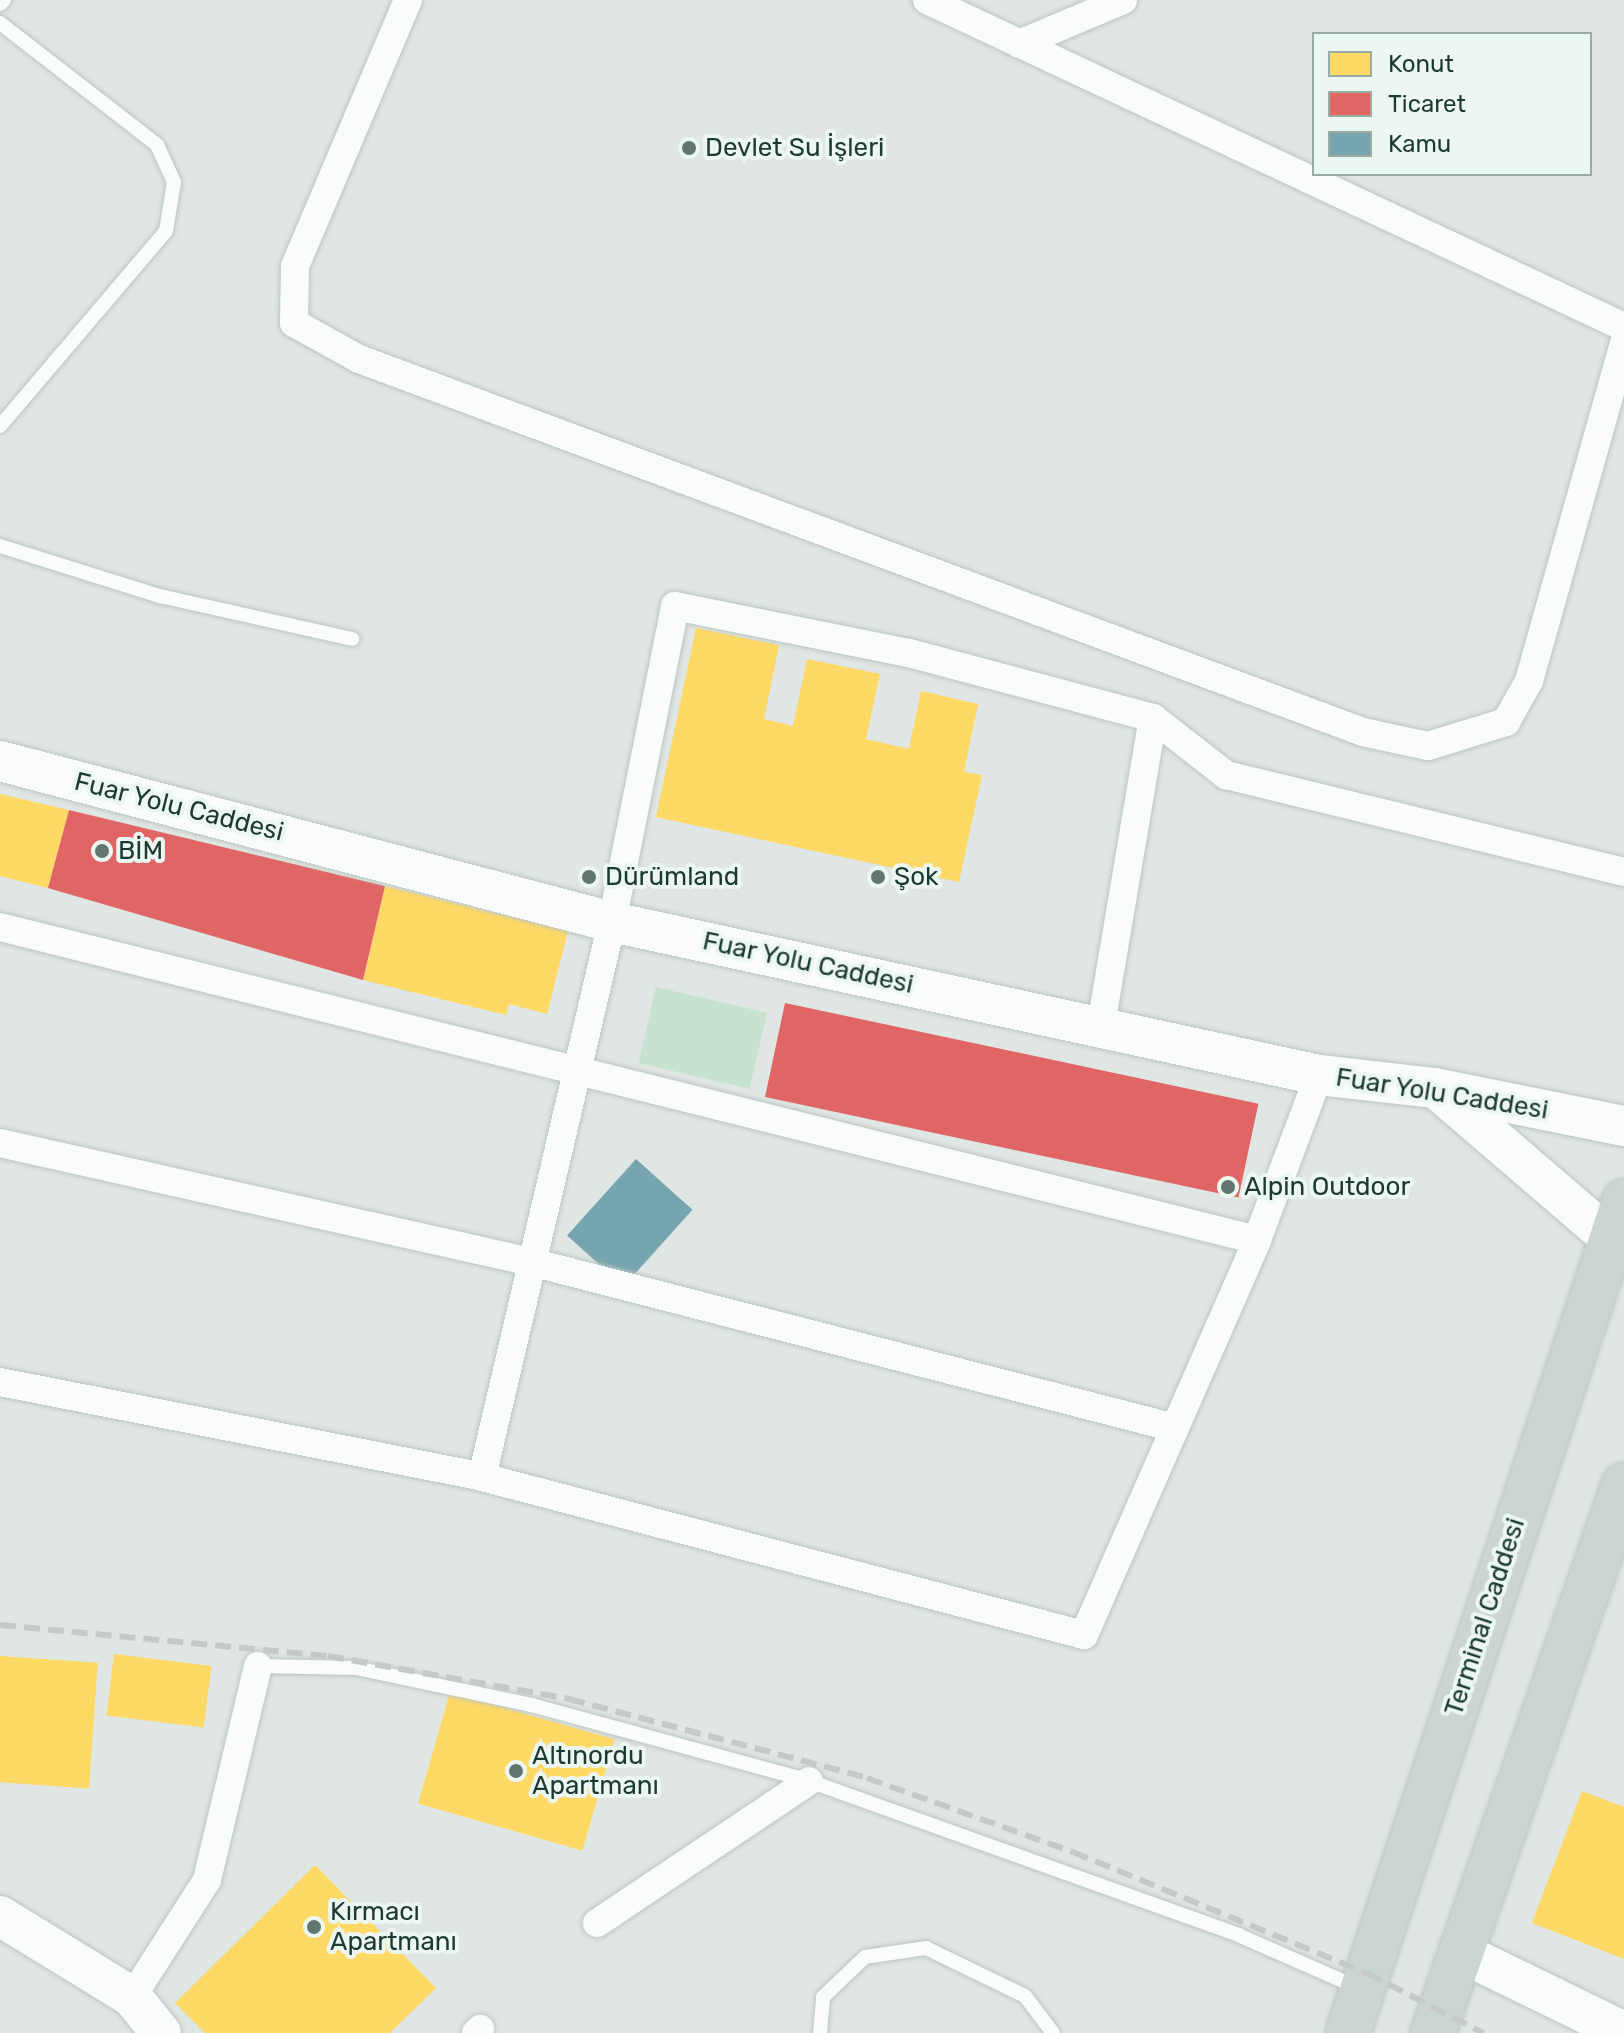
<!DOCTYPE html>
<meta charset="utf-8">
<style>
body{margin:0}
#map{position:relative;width:1624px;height:2033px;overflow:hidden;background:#e0e6e3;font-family:Rubik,sans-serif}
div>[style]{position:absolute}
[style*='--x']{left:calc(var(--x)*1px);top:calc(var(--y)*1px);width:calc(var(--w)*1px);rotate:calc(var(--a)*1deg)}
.green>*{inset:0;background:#c7e2ce;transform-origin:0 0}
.homes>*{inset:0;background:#ffd966;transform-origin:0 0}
.shops>*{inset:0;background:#e06666;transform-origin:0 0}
.public>*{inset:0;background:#76a5af;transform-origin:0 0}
.roads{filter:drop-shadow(0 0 2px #bbc6c1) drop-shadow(0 0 2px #bbc6c1)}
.lane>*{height:14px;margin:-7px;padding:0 7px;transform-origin:7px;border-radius:7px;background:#fafbfb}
.street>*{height:28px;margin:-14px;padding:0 14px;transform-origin:14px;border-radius:14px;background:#fafbfb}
.secondary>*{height:40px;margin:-20px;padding:0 20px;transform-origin:20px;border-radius:20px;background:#fafbfb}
.primary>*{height:44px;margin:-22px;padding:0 22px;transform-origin:22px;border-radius:22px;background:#cbd5d1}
.rail>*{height:6px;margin-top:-3px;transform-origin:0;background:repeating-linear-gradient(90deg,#c5cac8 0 16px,transparent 0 24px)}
.dots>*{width:22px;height:22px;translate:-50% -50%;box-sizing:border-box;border:4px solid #ecf7f1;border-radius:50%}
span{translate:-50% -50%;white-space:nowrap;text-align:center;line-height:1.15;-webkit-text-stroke:8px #ecf7f1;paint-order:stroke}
.poi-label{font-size:26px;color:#1d3a31}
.left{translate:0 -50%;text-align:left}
.street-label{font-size:26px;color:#1d3a31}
.legend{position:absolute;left:1312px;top:32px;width:280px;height:144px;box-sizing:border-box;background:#ecf7f1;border:2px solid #99aba4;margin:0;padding:10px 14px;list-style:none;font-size:24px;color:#1d3a31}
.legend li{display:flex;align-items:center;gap:16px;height:40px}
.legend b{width:40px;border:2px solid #99aba4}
</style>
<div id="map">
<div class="green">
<i style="left:656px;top:987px;width:114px;height:78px;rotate:13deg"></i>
</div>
<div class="homes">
<i style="clip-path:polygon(696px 628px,779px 645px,764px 719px,793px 726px,807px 659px,880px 674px,866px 739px,909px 749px,921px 691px,978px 704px,964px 772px,982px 775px,959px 882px,656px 817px)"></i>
<i style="clip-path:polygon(0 794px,69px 810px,48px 888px,0 876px)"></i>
<i style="clip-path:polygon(385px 886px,568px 931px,547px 1014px,509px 1004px,506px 1015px,363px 980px)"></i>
<i style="left:114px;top:1654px;width:98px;height:62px;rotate:7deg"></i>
<i style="left:0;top:1656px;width:98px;height:126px;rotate:4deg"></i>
<i style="left:450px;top:1692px;width:171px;height:116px;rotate:16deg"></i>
<i style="clip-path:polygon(1582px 1791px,1624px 1807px,1624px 1959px,1532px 1923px)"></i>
<i style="clip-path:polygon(315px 1865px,436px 1988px,390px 2033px,205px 2033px,175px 2003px)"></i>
</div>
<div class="shops">
<i style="clip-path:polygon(69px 810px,385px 886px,363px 980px,48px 888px)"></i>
<i style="left:785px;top:1003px;width:484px;height:96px;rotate:12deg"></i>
</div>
<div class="public">
<i style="left:636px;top:1159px;width:76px;height:103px;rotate:42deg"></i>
</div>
<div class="roads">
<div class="lane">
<i style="--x:0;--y:4;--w:6;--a:-45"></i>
<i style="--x:0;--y:23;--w:199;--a:37.8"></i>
<i style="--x:157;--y:145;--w:41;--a:65.3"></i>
<i style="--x:174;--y:182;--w:50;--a:99.3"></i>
<i style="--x:166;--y:231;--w:256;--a:130.4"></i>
<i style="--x:0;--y:546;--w:168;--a:17.4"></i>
<i style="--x:160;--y:596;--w:197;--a:12.6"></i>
<i style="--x:258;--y:1666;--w:98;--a:1.2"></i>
<i style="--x:356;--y:1668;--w:180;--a:11.9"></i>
<i style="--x:532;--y:1705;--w:287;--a:15.3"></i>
<i style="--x:809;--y:1781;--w:456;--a:19.7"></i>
<i style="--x:1238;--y:1935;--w:132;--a:23.7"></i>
<i style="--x:820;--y:2033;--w:36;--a:-85"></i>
<i style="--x:823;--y:1997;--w:58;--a:-43.6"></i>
<i style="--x:865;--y:1957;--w:62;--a:-8.4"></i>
<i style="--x:926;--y:1948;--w:110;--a:25.9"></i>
<i style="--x:1025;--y:1996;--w:46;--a:52.9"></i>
</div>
<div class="street">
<i style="--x:408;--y:0;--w:289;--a:113"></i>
<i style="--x:295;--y:266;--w:57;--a:91"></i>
<i style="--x:294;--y:323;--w:74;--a:29"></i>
<i style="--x:359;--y:359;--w:1071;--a:20.38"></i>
<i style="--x:1363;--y:732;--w:66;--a:12.2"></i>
<i style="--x:1428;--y:746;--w:82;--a:-17.1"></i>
<i style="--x:1506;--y:722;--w:47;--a:-60.7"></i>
<i style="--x:1529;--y:681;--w:351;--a:-74.3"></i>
<i style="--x:927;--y:0;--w:770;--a:25.13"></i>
<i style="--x:1019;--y:44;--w:113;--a:-22.9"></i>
<i style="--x:0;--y:927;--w:1295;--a:13.98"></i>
<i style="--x:1101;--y:1025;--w:311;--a:-80.4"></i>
<i style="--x:0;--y:1143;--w:544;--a:12.63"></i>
<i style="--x:531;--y:1262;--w:665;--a:14.45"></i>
<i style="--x:0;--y:1382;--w:491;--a:11.1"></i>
<i style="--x:482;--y:1477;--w:622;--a:14.71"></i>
<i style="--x:1084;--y:1635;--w:431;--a:-66.3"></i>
<i style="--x:1257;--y:1240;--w:176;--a:-69.4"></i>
<i style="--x:482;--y:1477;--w:570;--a:-76.82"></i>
<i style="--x:612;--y:922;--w:322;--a:-78.7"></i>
<i style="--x:675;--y:606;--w:239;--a:11.4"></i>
<i style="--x:909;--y:653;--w:253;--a:14.9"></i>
<i style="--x:1153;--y:718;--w:93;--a:38"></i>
<i style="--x:1226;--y:775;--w:410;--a:13.7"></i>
<i style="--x:597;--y:1923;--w:255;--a:-33.8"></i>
<i style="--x:132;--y:1997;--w:139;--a:-57.3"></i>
<i style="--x:207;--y:1880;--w:220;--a:-76.6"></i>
<i style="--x:476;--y:2033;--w:6;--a:-45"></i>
</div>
<div class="secondary">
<i style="--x:0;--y:761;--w:633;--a:14.74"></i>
<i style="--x:612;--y:922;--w:723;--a:12.21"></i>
<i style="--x:1319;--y:1075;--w:117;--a:6.4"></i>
<i style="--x:1435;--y:1088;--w:193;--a:11.4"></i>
<i style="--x:1438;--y:1090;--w:228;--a:40.7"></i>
<i style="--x:0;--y:1916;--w:155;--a:31.5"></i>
<i style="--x:132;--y:1997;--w:46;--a:51.1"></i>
<i style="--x:1462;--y:1953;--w:180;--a:26"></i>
</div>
<div class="primary">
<i style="--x:1348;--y:2033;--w:876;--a:-71.63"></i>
<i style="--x:1433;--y:2033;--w:580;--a:-70.78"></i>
</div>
</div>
<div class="rail">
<i style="--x:0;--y:1625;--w:329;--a:5.4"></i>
<i style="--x:328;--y:1656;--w:245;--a:10.1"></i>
<i style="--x:569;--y:1699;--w:308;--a:14.8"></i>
<i style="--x:867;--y:1778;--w:219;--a:19.8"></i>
<i style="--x:1073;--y:1852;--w:318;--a:22.4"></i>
<i style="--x:1367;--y:1973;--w:131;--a:27.3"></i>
</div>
<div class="dots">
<i style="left:689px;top:148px;background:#61766f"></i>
<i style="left:102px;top:851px;background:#61766f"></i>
<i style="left:589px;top:877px;background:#61766f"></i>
<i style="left:878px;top:877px;background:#61766f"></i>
<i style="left:1228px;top:1187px;background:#61766f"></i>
<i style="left:516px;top:1771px;background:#61766f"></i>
<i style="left:314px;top:1927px;background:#61766f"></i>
</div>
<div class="poi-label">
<span class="left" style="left:705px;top:148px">Devlet Su İşleri</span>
<span class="left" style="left:118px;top:851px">BİM</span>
<span class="left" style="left:605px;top:877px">Dürümland</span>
<span class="left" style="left:894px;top:877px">Şok</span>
<span class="left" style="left:1244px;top:1187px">Alpin Outdoor</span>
<span class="left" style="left:532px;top:1771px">Altınordu<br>Apartmanı</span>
<span class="left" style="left:330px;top:1927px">Kırmacı<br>Apartmanı</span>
</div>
<div class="street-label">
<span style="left:179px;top:807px;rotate:14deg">Fuar Yolu Caddesi</span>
<span style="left:808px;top:963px;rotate:12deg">Fuar Yolu Caddesi</span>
<span style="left:1442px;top:1094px;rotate:9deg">Fuar Yolu Caddesi</span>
<span style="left:1485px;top:1617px;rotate:-72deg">Terminal Caddesi</span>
</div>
<ul class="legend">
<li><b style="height:22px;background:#ffd966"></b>Konut</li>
<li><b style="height:22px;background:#e06666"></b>Ticaret</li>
<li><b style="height:22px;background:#76a5af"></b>Kamu</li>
</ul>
</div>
